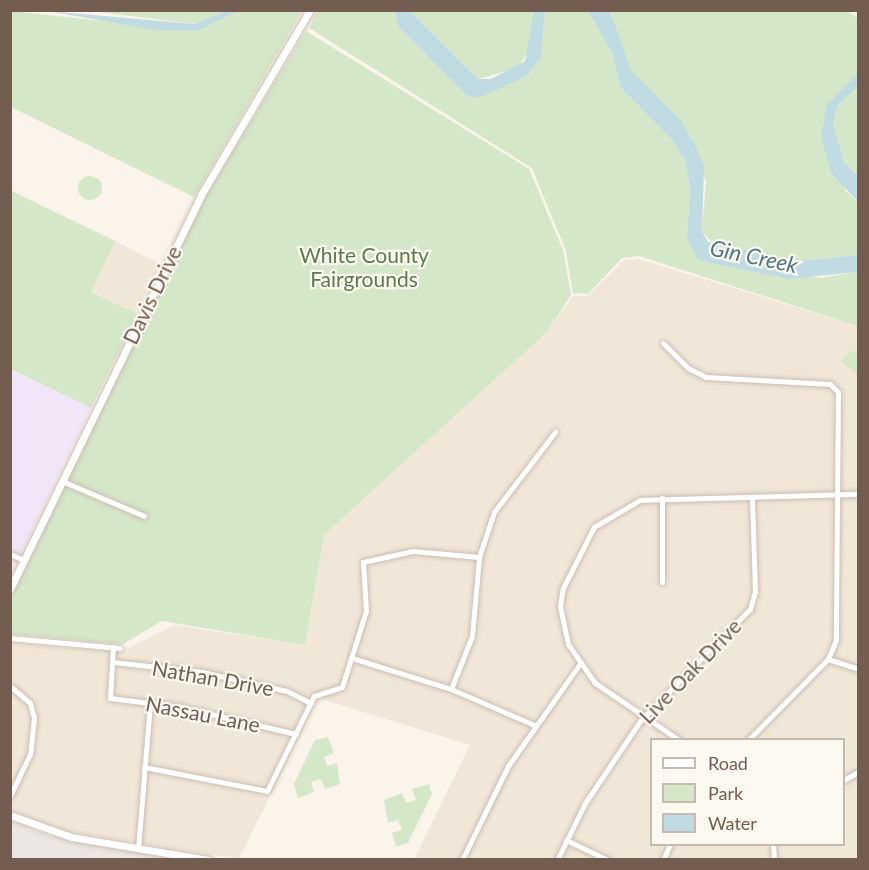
<!DOCTYPE html>
<style>
body{margin:0}
#map{position:relative;width:869px;height:870px;overflow:hidden;background:#faf4ea;font-family:Lato,sans-serif}
div>[style]{position:absolute}
[style*='--x']{left:calc(var(--x)*1px);top:calc(var(--y)*1px);width:calc(var(--w)*1px);rotate:calc(var(--a)*1deg)}
.residential>*{inset:0;background:#f1e7d9;transform-origin:0 0}
.industrial>*{inset:0;background:#ece7e2}
.education>*{inset:0;background:#f1e6f7}
.green>*{inset:0;background:#d4e7c9}
.round{border-radius:50%}
.water>*{inset:0;background:#c0dce2}
.roads{filter:drop-shadow(0 0 2px #cbbdb1) drop-shadow(0 0 2px #cbbdb1)}
.minor>*{height:5px;margin:-2.5px;padding:0 2.5px;transform-origin:2.5px;border-radius:2.5px;background:#fff}
.tertiary>*{height:7px;margin:-3.5px;padding:0 3.5px;transform-origin:3.5px;border-radius:3.5px;background:#fff}
span{translate:-50% -50%;white-space:nowrap;text-align:center;line-height:1.15;-webkit-text-stroke:4.5px #fdf8f0;paint-order:stroke}
.park-label{font-size:21px;color:#597c4c}
.street-label{font-size:21px;color:#725d50}
.water-label{font-size:22px;color:#4c7883;font-style:italic}
.frame{position:absolute;inset:0;border:12px solid #725d50;pointer-events:none}
.legend{position:absolute;left:650px;top:738px;width:195px;height:108px;box-sizing:border-box;background:#fdf8f0;border:2px solid #c5bab0;margin:0;padding:8px 10px;list-style:none;font-size:18px;color:#725d50}
.legend li{display:flex;align-items:center;gap:12px;height:30px}
.legend b{width:30px;border:2px solid #c5bab0}
</style>
<div id="map">
<div class="residential">
<i style="left:115px;top:241px;width:51px;height:56px;rotate:27deg"></i>
<i style="clip-path:polygon(evenodd,639px 259px,858px 326px,858px 859px,414px 859px,470px 745px,318px 698px,239px 859px,65px 831px,11px 811px,10px 643px,120px 652px,174px 625px,305px 645px,324px 535px,547px 332px,573px 296px,588px 296px,624px 260px,639px 259px,652px 740px,844px 740px,844px 844px,652px 844px,652px 740px)"></i>
</div>
<div class="industrial">
<i style="clip-path:polygon(10px 820px,50px 836px,188px 859px,11px 859px)"></i>
</div>
<div class="education">
<i style="clip-path:polygon(11px 369px,91px 408px,11px 574px)"></i>
</div>
<div class="green">
<i style="clip-path:polygon(845px 10px,858px 18px,858px 73px,827px 104px,845px 191px,858px 202px,858px 255px,798px 261px,715px 246px,702px 231px,706px 182px,694px 142px,681px 120px,630px 70px,610px 11px)"></i>
<i style="clip-path:polygon(10px 11px,197px 31px,239px 11px,302px 11px,194px 197px,11px 107px)"></i>
<i style="clip-path:polygon(91px 11px,225px 11px,195px 24px)"></i>
<i style="clip-path:polygon(318px 11px,395px 11px,398px 26px,468px 97px,527px 76px,541px 57px,545px 11px,588px 11px,612px 53px,621px 88px,672px 138px,685px 160px,690px 188px,687px 238px,819px 278px,858px 272px,858px 326px,639px 256px,622px 258px,588px 294px,573px 293px,566px 251px,532px 168px,309px 28px)"></i>
<i style="clip-path:polygon(410px 11px,534px 11px,531px 48px,517px 68px,478px 79px)"></i>
<i style="clip-path:polygon(306px 31px,529px 169px,563px 250px,571px 295px,547px 332px,324px 535px,305px 645px,162px 621px,123px 644px,11px 634px,10px 600px,197px 211px)"></i>
<i style="clip-path:polygon(858px 87px,858px 176px,844px 162px,833px 123px,839px 104px)"></i>
<i class="round" style="left:78px;top:176px;width:24px;height:24px"></i>
<i style="clip-path:polygon(10px 190px,115px 241px,91px 292px,137px 314px,91px 408px,11px 369px)"></i>
<i style="clip-path:polygon(851px 350px,858px 356px,858px 376px,841px 361px)"></i>
<i style="clip-path:polygon(328px 737px,334px 753px,324px 757px,327px 766px,337px 763px,340px 784px,325px 789px,321px 779px,311px 782px,314px 792px,298px 798px,294px 784px,315px 740px)"></i>
<i style="clip-path:polygon(429px 784px,432px 794px,408px 843px,396px 847px,392px 833px,402px 830px,398px 820px,388px 823px,384px 800px,402px 793px,406px 803px,416px 800px,412px 789px)"></i>
</div>
<div class="water">
<i style="clip-path:polygon(48px 11px,195px 24px,225px 11px,239px 11px,197px 31px,154px 30px)"></i>
<i style="clip-path:polygon(395px 11px,410px 11px,478px 79px,491px 79px,525px 61px,534px 11px,545px 11px,541px 57px,527px 76px,481px 97px,468px 97px,398px 26px)"></i>
<i style="clip-path:polygon(588px 11px,610px 11px,631px 70px,681px 120px,694px 142px,704px 166px,702px 231px,708px 242px,798px 261px,858px 255px,858px 272px,788px 279px,698px 260px,687px 238px,690px 188px,685px 160px,671px 138px,621px 88px,612px 53px)"></i>
<i style="clip-path:polygon(858px 73px,858px 87px,839px 104px,833px 123px,844px 162px,858px 176px,858px 202px,831px 173px,821px 136px,827px 104px)"></i>
</div>
<div class="roads">
<div class="minor">
<i style="--x:663;--y:343;--w:35;--a:45"></i>
<i style="--x:688;--y:368;--w:20;--a:27"></i>
<i style="--x:706;--y:377;--w:124;--a:3.2"></i>
<i style="--x:830;--y:384;--w:11;--a:45"></i>
<i style="--x:838;--y:392;--w:248;--a:90.5"></i>
<i style="--x:836;--y:640;--w:21;--a:113"></i>
<i style="--x:828;--y:659;--w:114;--a:134.6"></i>
<i style="--x:62;--y:481;--w:89;--a:23.1"></i>
<i style="--x:662;--y:498;--w:84;--a:90"></i>
<i style="--x:10;--y:554;--w:15;--a:23"></i>
<i style="--x:10;--y:638;--w:110;--a:5.2"></i>
<i style="--x:113;--y:647;--w:51;--a:93.4"></i>
<i style="--x:110;--y:698;--w:72;--a:7.2"></i>
<i style="--x:181;--y:707;--w:118;--a:13.2"></i>
<i style="--x:352;--y:658;--w:104;--a:17.4"></i>
<i style="--x:451;--y:689;--w:90;--a:23.4"></i>
<i style="--x:828;--y:659;--w:32;--a:18"></i>
<i style="--x:113;--y:662;--w:90;--a:6.4"></i>
<i style="--x:202;--y:672;--w:87;--a:12.6"></i>
<i style="--x:287;--y:691;--w:27;--a:27"></i>
<i style="--x:10;--y:686;--w:26;--a:40"></i>
<i style="--x:30;--y:703;--w:16;--a:75"></i>
<i style="--x:34;--y:718;--w:36;--a:96"></i>
<i style="--x:30;--y:754;--w:47;--a:115.5"></i>
<i style="--x:451;--y:689;--w:57;--a:-68.4"></i>
<i style="--x:472;--y:636;--w:79;--a:-84.9"></i>
<i style="--x:479;--y:557;--w:47;--a:-71.6"></i>
<i style="--x:494;--y:512;--w:101;--a:-52.7"></i>
<i style="--x:679;--y:740;--w:102;--a:-145.8"></i>
<i style="--x:595;--y:683;--w:47;--a:-124.7"></i>
<i style="--x:568;--y:644;--w:39;--a:-102"></i>
<i style="--x:560;--y:606;--w:18;--a:-81"></i>
<i style="--x:563;--y:588;--w:68;--a:-63.1"></i>
<i style="--x:594;--y:527;--w:53;--a:-30.4"></i>
<i style="--x:640;--y:500;--w:218;--a:-1.6"></i>
<i style="--x:144;--y:767;--w:125;--a:11"></i>
<i style="--x:267;--y:791;--w:106;--a:-63.7"></i>
<i style="--x:314;--y:696;--w:29;--a:-18"></i>
<i style="--x:342;--y:687;--w:80;--a:-72.5"></i>
<i style="--x:366;--y:611;--w:49;--a:-93.5"></i>
<i style="--x:363;--y:562;--w:51;--a:-12.4"></i>
<i style="--x:413;--y:551;--w:66;--a:5.2"></i>
<i style="--x:844;--y:780;--w:16;--a:-30"></i>
<i style="--x:566;--y:840;--w:47;--a:25.5"></i>
<i style="--x:773;--y:844;--w:16;--a:86"></i>
<i style="--x:138;--y:849;--w:146;--a:-85.3"></i>
<i style="--x:462;--y:860;--w:105;--a:-63.9"></i>
<i style="--x:508;--y:766;--w:123;--a:-54.9"></i>
<i style="--x:557;--y:860;--w:64;--a:-63.8"></i>
<i style="--x:585;--y:803;--w:99;--a:-56.1"></i>
<i style="--x:640;--y:721;--w:157;--a:-45.5"></i>
<i style="--x:750;--y:609;--w:18;--a:-74"></i>
<i style="--x:755;--y:592;--w:93;--a:-91.8"></i>
<i style="--x:663;--y:860;--w:17;--a:-66"></i>
</div>
<div class="tertiary">
<i style="--x:10;--y:589;--w:438;--a:-64.1"></i>
<i style="--x:201;--y:195;--w:215;--a:-59.5"></i>
<i style="--x:10;--y:815;--w:65;--a:19.8"></i>
<i style="--x:71;--y:837;--w:140;--a:9.5"></i>
</div>
</div>
<div class="park-label">
<span style="left:364px;top:267px">White County<br>Fairgrounds</span>
</div>
<div class="street-label">
<span style="left:152px;top:295px;rotate:-64deg">Davis Drive</span>
<span style="left:690px;top:671px;rotate:-46deg">Live Oak Drive</span>
<span style="left:213px;top:678px;rotate:10deg">Nathan Drive</span>
<span style="left:203px;top:714px;rotate:11deg">Nassau Lane</span>
</div>
<div class="water-label">
<span style="left:754px;top:256px;rotate:12deg">Gin Creek</span>
</div>
<div class="frame"></div>
<ul class="legend">
<li><b style="height:8px;background:#fff"></b>Road</li>
<li><b style="height:16px;background:#d4e7c9"></b>Park</li>
<li><b style="height:16px;background:#c0dce2"></b>Water</li>
</ul>
</div>
